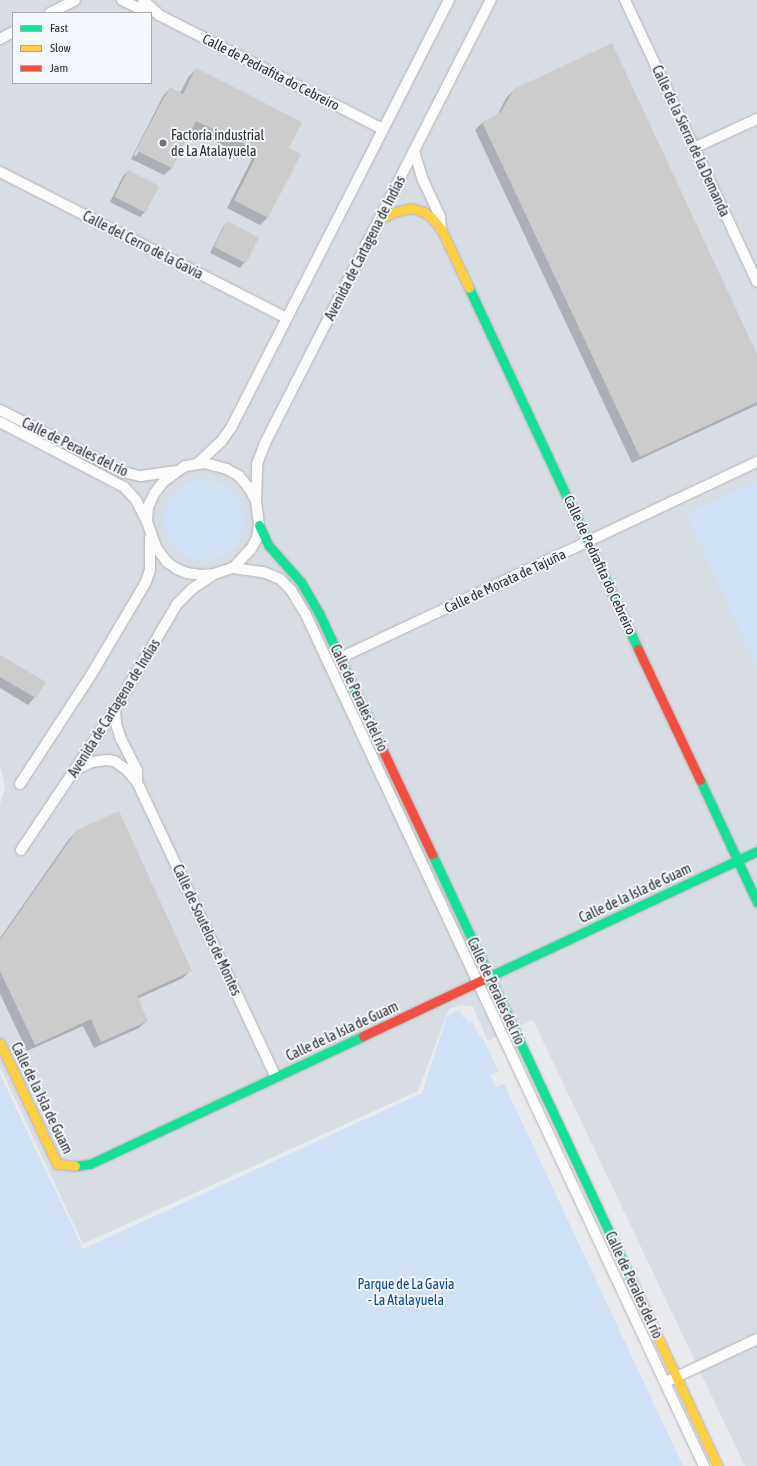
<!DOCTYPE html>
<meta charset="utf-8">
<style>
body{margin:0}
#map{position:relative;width:757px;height:1466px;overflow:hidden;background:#e8eaed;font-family:"Asap Condensed",sans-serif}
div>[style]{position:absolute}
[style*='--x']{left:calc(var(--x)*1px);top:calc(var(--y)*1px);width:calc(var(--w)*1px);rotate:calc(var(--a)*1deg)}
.built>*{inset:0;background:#d8dde4}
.green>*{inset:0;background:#d0e0f5}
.round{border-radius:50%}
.shadow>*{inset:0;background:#0003}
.building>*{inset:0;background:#cccccd;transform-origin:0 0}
.roads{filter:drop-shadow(0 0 1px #b2b3b5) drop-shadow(0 0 1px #b2b3b5)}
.street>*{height:10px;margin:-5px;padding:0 5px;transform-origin:5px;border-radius:5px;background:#fcfcfc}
.fast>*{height:9px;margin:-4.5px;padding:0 4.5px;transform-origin:4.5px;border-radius:4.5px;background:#16e098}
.slow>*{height:9px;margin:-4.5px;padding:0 4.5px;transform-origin:4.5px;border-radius:4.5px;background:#ffcf43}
.jam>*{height:9px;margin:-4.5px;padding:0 4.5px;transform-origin:4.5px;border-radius:4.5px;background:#f24e42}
.dots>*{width:11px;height:11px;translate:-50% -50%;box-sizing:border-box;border:2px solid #f4f7fd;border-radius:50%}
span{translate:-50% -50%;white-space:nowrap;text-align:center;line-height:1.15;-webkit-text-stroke:4px #f4f7fd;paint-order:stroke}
.street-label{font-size:14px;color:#2e3031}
.poi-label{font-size:14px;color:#2e3031}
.left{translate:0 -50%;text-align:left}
.park-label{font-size:14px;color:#084892}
.legend{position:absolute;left:12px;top:12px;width:140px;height:72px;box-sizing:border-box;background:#f4f7fd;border:1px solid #a5a7ab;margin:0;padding:5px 7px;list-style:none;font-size:12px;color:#2e3031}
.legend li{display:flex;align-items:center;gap:8px;height:20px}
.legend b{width:20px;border:1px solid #a5a7ab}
</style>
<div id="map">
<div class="built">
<i style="clip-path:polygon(evenodd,0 0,757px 0,757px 1466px,745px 1466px,533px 1020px,488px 1041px,473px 1007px,461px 1005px,449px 1009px,418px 1091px,83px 1244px,0 1067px,0 804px,5px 789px,0 764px,0 0,13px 13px,151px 13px,151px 83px,13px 83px,13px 13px)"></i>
</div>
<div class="green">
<i class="round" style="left:164px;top:480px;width:80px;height:80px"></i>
<i style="clip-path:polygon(757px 481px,757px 667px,686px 514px)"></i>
<i style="clip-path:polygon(459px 1010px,463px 1018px,466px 1017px,469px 1023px,472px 1021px,480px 1037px,482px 1036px,498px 1071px,490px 1075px,496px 1087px,504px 1084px,683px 1466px,0 1466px,0 1074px,83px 1249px,422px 1093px,447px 1016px)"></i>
</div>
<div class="shadow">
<i style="clip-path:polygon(evenodd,196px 69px,287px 148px,268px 217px,260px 225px,227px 208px,252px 159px,191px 130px,172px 168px,164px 175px,131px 159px,163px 96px,170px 88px,180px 93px,189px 76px,196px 69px,165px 96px,167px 96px,136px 156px,134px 155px,165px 96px)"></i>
<i style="clip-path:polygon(514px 90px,757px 356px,757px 405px,632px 463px,475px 130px,483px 122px,497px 116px,506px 98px)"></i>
<i style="clip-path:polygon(128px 171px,145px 212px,140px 217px,110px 202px,123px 176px)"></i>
<i style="clip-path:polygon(228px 222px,257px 237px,244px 263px,240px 268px,210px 253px,223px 227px)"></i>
<i style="clip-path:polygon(0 660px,35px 697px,28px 705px,0 688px)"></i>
<i style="clip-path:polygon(77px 831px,191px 970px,183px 978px,137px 999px,147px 1021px,139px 1028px,94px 1048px,83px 1026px,27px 1051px,0 994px,0 938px,69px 839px)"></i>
</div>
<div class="building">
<i style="clip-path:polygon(612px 43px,757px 354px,757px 402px,640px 457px,482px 122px,501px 112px,514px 89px)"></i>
<i style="clip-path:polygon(196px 68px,302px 122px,289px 148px,301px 154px,268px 218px,234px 200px,259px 151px,196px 121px,172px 168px,137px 151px,170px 87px,183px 94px)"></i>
<i style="left:128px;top:170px;width:35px;height:30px;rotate:27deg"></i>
<i style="left:227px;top:221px;width:36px;height:29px;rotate:27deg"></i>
<i style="clip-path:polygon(0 655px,46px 682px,36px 698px,0 677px)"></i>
<i style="clip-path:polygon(119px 811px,192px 971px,137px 996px,148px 1021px,101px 1042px,91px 1019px,35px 1045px,0 971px,0 940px,77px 830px)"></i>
</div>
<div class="roads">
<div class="street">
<i style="--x:122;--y:0;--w:30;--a:26"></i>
<i style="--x:143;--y:0;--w:22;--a:43"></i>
<i style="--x:159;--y:15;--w:251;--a:27"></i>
<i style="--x:625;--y:0;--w:311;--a:64.9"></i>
<i style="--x:50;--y:13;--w:28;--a:-27"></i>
<i style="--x:0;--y:39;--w:15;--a:-28"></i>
<i style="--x:694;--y:148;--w:69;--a:-24.7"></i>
<i style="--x:414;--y:151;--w:30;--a:73"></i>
<i style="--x:423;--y:180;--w:40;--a:65"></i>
<i style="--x:440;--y:216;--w:13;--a:86"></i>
<i style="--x:0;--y:172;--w:321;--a:27"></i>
<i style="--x:0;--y:410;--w:138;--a:26.8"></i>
<i style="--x:123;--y:472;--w:18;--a:13"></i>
<i style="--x:141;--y:476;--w:34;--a:-8"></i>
<i style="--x:0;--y:422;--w:140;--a:27.7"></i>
<i style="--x:124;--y:487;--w:18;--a:47"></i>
<i style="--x:136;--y:500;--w:25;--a:63"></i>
<i style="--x:147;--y:522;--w:29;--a:70"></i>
<i style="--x:157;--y:549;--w:16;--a:52"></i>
<i style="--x:167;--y:562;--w:12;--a:35"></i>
<i style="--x:177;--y:569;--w:11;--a:22"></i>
<i style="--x:187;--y:573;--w:15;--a:8"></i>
<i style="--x:202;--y:575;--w:12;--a:-5"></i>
<i style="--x:214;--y:574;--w:20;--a:-18"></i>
<i style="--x:233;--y:568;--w:26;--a:-47"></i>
<i style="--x:251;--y:549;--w:13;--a:-61"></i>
<i style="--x:257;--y:538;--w:13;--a:-81"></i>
<i style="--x:259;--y:525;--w:24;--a:-97"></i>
<i style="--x:256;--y:501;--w:15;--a:-118"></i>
<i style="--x:249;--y:488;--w:16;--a:-130"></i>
<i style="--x:239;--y:476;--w:14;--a:-150"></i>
<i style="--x:227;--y:469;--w:23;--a:-165"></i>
<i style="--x:205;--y:463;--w:20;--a:171"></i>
<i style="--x:185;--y:466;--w:26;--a:144"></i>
<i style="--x:164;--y:481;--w:16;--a:128"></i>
<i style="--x:154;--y:494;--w:14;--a:115"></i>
<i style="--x:148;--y:507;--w:15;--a:94"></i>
<i style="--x:197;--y:464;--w:33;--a:-43"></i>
<i style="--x:221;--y:442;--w:19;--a:-55"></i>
<i style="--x:232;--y:426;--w:478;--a:-63"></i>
<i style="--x:256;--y:501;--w:37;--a:-88"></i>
<i style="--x:257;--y:464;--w:22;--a:-69"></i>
<i style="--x:265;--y:443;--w:497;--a:-63"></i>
<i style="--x:233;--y:568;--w:30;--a:8"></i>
<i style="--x:263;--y:572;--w:18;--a:22"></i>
<i style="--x:280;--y:579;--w:16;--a:45"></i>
<i style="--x:291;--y:590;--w:29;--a:59"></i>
<i style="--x:306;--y:615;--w:939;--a:64.94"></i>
<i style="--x:340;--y:658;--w:461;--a:-25.2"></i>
<i style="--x:115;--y:709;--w:15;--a:86"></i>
<i style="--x:116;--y:724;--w:16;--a:72"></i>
<i style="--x:121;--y:739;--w:36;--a:63"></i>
<i style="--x:137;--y:771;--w:11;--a:90"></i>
<i style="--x:75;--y:770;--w:19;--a:-25"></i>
<i style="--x:92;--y:762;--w:14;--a:-8"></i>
<i style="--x:106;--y:760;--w:8;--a:7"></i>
<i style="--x:114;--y:761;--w:14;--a:34"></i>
<i style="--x:126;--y:769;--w:17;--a:50"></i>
<i style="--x:137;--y:782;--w:326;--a:64.8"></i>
<i style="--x:20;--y:784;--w:130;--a:-56.9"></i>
<i style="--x:91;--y:675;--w:108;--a:-59.4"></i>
<i style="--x:146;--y:582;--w:13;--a:-72"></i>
<i style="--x:150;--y:570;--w:32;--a:-90"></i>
<i style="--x:21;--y:850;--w:169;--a:-56.3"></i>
<i style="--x:115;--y:709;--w:122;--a:-59.4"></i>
<i style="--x:177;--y:604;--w:21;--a:-45"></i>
<i style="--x:192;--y:589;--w:25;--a:-34"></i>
<i style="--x:670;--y:1380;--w:96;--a:-25.2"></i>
</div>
<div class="fast">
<i style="--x:469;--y:288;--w:399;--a:64.9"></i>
<i style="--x:259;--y:525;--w:23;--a:65"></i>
<i style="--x:269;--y:546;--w:48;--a:48.4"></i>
<i style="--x:301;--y:582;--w:36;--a:60"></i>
<i style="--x:319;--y:613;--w:154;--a:65.1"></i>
<i style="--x:700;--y:780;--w:135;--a:65"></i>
<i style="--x:432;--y:854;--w:477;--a:64.9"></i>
<i style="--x:482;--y:980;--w:304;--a:-25.1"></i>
<i style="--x:75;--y:1166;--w:15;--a:-8"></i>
<i style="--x:90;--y:1164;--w:302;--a:-25.1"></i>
</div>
<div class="slow">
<i style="--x:379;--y:220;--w:18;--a:-27"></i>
<i style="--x:395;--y:212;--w:16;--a:-14"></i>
<i style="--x:411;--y:208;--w:14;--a:17"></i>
<i style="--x:424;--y:212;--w:10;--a:37"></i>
<i style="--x:432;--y:218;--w:14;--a:51"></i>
<i style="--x:441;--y:229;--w:65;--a:64.6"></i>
<i style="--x:0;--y:1043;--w:134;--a:64.8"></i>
<i style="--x:57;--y:1164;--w:18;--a:6"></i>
<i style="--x:634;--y:1286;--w:199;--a:65"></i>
</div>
<div class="jam">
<i style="--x:638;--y:649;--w:145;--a:64.7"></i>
<i style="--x:384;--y:753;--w:112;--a:64.6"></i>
<i style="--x:363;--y:1036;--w:132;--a:-25.2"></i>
</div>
</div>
<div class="dots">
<i style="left:163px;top:143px;background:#6f7173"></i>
</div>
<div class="street-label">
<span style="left:271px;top:72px;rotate:27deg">Calle de Pedrafita do Cebreiro</span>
<span style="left:691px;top:141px;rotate:65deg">Calle de la Sierra de la Demanda</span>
<span style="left:143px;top:245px;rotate:27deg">Calle del Cerro de la Gavia</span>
<span style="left:365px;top:248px;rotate:-63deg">Avenida de Cartagena de Indias</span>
<span style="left:75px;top:447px;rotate:26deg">Calle de Perales del río</span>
<span style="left:600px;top:565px;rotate:65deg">Calle de Pedrafita do Cebreiro</span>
<span style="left:505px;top:581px;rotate:-25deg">Calle de Morata de Tajuña</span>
<span style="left:359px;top:698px;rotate:65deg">Calle de Perales del río</span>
<span style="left:114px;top:708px;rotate:-58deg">Avenida de Cartagena de Indias</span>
<span style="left:635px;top:893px;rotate:-25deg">Calle de la Isla de Guam</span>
<span style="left:207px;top:930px;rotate:65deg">Calle de Soutelos de Montes</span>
<span style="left:496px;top:991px;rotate:65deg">Calle de Perales del río</span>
<span style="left:342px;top:1031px;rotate:-25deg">Calle de la Isla de Guam</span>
<span style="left:42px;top:1098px;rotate:64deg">Calle de la Isla de Guam</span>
<span style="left:634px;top:1285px;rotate:65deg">Calle de Perales del río</span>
</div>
<div class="poi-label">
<span class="left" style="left:171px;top:143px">Factoría industrial<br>de La Atalayuela</span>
</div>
<div class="park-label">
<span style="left:406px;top:1292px">Parque de La Gavia<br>- La Atalayuela</span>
</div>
<ul class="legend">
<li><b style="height:5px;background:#16e098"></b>Fast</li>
<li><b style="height:5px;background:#ffcf43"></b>Slow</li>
<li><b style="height:5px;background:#f24e42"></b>Jam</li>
</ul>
</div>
